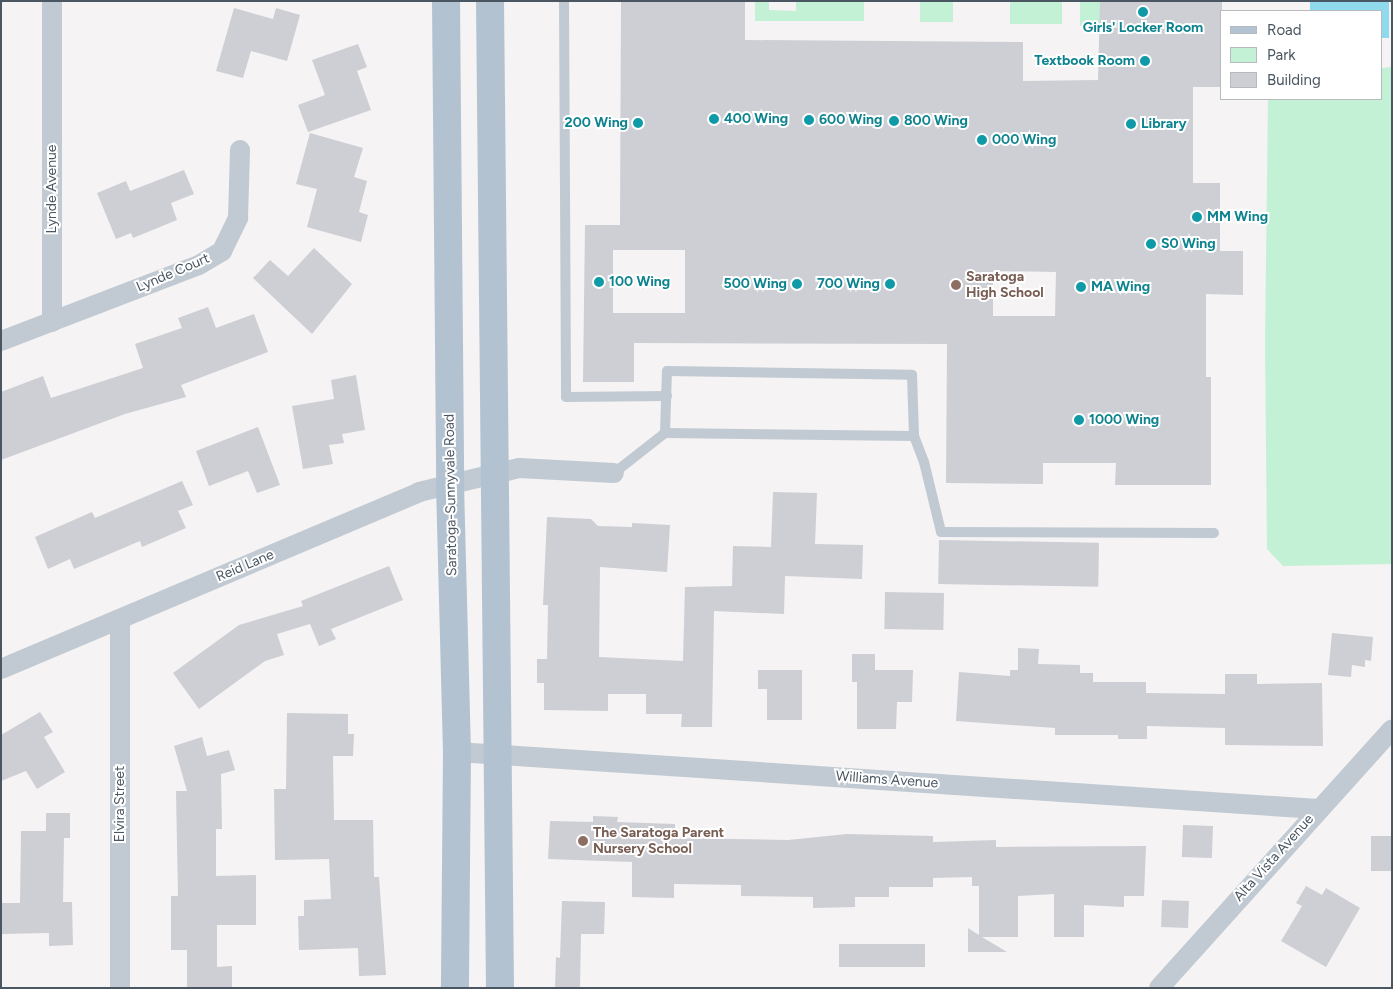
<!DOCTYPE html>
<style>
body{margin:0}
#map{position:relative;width:1393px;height:989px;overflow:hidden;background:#f5f3f3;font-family:Figtree,sans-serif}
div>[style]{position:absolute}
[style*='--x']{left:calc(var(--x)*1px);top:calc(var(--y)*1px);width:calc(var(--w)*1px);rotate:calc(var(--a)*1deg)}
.green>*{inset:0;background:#c3f1d5;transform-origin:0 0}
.water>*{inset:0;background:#90daee}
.building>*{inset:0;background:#cdcfd5;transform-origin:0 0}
.lane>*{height:10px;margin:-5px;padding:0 5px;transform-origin:5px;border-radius:5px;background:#c1cad2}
.street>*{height:20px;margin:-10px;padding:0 10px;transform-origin:10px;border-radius:10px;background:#c1cad2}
.primary>*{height:28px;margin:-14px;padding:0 14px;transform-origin:14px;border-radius:14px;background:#b3c2d1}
.dots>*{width:14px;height:14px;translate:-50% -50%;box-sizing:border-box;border:2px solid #fff;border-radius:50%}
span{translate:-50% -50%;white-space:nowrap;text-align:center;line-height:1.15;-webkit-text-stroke:4px #fff;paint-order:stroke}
.culture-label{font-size:14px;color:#0d838f;font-weight:700}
.right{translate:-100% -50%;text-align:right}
.left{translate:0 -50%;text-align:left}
.street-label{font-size:14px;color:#4a5661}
.education-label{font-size:14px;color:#785e54;font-weight:700}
.frame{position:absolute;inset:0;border:2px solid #4a5661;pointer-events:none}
.legend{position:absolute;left:1220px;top:10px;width:162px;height:90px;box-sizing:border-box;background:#fff;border:1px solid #b7bbc0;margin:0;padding:6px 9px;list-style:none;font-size:15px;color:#4a5661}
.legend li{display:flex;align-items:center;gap:10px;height:25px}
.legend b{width:25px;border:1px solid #b7bbc0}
</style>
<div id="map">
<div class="green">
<i style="clip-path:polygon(755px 1px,769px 1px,769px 10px,796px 11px,796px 1px,864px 1px,864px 21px,755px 21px)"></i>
<i style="left:920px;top:1px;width:33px;height:21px"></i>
<i style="left:1010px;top:1px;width:52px;height:23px"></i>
<i style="clip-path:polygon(1080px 1px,1100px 1px,1184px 26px,1080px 26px)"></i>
<i style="clip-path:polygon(1392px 67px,1392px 564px,1283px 566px,1267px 549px,1265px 344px,1268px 99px,1382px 99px,1382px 68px)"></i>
</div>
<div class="water">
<i style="clip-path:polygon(1310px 1px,1389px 1px,1389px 38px,1382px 38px,1382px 11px,1310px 11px)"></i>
</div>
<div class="building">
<i style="clip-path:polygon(evenodd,621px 1px,745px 1px,745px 40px,1023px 42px,1023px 81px,1098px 80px,1100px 1px,1222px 1px,1222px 87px,1193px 87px,1193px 183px,1220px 183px,1220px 251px,1243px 251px,1243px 295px,1206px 294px,1206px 377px,1211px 377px,1211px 485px,1115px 485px,1116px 463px,1043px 463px,1043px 484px,946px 483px,947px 344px,634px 343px,634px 382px,583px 382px,585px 225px,620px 225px,621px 1px,613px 250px,685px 250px,685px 313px,613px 313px,613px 250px,621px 1px,993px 271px,1056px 272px,1055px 316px,993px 316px,993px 271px)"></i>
<i style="clip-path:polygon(234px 8px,273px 19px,276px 8px,300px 15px,287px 61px,251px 51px,243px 78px,216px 71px)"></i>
<i style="clip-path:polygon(358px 44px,367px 67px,357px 71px,371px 110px,308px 132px,298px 105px,325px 95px,312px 60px)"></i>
<i style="clip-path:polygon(310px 133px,363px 148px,354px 177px,367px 181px,359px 212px,368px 215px,361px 242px,307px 227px,317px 189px,296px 184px)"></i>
<i style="clip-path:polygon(184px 170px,194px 194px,171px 203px,177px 220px,133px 238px,131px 233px,116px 239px,97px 193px,126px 181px,130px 191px)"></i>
<i style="clip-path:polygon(314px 248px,352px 284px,312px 334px,253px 278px,270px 260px,288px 276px)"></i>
<i style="clip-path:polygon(208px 307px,216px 328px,254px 314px,268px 352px,181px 385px,186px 397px,125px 414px,1px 460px,1px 392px,43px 376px,51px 398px,143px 368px,135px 344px,182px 328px,178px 318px)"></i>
<i style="clip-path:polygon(356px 375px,365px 430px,342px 434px,344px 443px,329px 445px,333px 464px,303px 469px,292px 406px,334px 399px,331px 380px)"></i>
<i style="clip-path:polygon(258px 427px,280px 485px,257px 493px,248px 471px,209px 486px,196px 451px)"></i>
<i style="clip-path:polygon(182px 481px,193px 505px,178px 511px,186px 528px,142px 547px,140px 541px,74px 569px,70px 559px,48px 569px,35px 537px,92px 512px,95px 518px)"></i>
<i style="clip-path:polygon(773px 492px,817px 493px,815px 544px,863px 545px,862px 579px,785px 576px,784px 614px,714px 611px,712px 727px,681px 727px,682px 714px,646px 714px,646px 694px,608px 694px,608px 711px,544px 710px,544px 683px,537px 683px,537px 659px,547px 659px,548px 605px,543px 605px,547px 517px,591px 519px,598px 526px,632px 527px,632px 523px,670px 525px,667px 572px,600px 567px,599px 657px,683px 661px,685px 587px,732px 586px,733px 546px,771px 547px)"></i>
<i style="left:939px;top:540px;width:160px;height:44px;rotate:1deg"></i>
<i style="clip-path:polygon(389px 566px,403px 600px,331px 629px,336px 639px,319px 646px,310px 624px,277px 634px,284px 655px,265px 661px,199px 709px,173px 673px,239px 625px,303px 606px,301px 601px)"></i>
<i style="left:885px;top:592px;width:59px;height:37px;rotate:1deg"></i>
<i style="clip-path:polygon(1332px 633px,1373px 637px,1371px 661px,1365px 660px,1365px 667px,1352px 665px,1351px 677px,1328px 675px)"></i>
<i style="clip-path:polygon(1018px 648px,1039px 649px,1038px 664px,1080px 665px,1080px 673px,1093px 673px,1093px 682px,1146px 682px,1146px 693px,1225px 694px,1225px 674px,1257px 674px,1257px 684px,1322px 683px,1323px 746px,1225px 745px,1225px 728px,1147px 726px,1147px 739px,1118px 739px,1118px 735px,1055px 735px,1055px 728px,956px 721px,959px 672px,1010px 676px,1010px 670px,1018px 670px)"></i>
<i style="clip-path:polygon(852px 654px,875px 654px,875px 670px,913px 670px,912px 702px,897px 702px,896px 729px,857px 729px,857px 682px,852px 682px)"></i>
<i style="clip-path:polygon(758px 670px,802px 670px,802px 720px,767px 720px,767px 689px,758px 689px)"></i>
<i style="clip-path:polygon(40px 712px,53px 732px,44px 737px,65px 772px,37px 789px,26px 771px,1px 781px,1px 735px)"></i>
<i style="clip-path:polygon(287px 713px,348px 714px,348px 734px,354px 734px,353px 756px,333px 756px,334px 820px,373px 820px,374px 877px,379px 877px,386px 975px,359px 976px,358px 948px,299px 950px,298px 916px,304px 916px,304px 900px,331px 899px,329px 859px,275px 860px,274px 789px,286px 789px)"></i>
<i style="clip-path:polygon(202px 737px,207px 756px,229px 750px,235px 770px,221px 774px,222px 829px,216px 829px,216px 876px,256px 875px,256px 925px,217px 925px,217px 967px,232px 966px,232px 988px,187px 988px,187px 950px,171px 950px,171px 896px,178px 896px,176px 791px,187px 791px,174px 746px)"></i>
<i style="clip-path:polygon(46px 813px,70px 813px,70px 838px,64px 838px,63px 902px,72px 902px,73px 945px,49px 946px,49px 933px,2px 934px,2px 903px,20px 903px,21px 831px,46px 831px)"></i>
<i style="clip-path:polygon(593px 816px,618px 817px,617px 822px,675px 824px,675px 838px,788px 840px,847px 834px,889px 835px,933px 836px,933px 842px,996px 840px,996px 847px,1146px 846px,1144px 896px,1124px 896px,1124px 907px,1084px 905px,1084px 937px,1054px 937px,1054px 894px,1018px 896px,1018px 937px,982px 937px,1007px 952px,968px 952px,968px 928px,979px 935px,979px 886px,972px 886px,972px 877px,933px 878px,933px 887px,889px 887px,889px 897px,855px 897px,855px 907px,813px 908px,813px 897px,741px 896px,741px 885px,674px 884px,674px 898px,632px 897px,632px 862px,548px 859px,550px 821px,593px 822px)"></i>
<i style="left:1183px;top:825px;width:30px;height:32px;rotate:2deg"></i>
<i style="left:1371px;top:836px;width:21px;height:35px"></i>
<i style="clip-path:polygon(1306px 886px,1322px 895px,1326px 888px,1360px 908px,1326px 967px,1281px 941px,1302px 906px,1296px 903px)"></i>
<i style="left:1162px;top:900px;width:27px;height:27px;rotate:2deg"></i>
<i style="clip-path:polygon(562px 901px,605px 902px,604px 934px,581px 934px,580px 988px,555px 988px,556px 957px,560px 958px)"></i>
<i style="left:839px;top:944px;width:86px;height:23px"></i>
</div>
<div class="lane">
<i style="--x:564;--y:1;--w:396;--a:89.7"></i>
<i style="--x:566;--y:397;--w:101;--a:-0.6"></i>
<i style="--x:667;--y:371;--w:245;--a:0.9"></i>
<i style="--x:912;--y:375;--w:61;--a:88.1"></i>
<i style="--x:914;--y:436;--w:249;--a:-179.3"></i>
<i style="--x:665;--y:433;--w:62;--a:-88.2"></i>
<i style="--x:914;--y:436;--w:28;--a:69"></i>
<i style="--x:924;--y:462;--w:72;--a:76.3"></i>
<i style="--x:941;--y:532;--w:273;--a:0.2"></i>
<i style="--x:614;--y:473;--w:65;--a:-38.1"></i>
</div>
<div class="street">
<i style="--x:52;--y:1;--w:321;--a:90"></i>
<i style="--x:1;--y:341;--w:212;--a:-21"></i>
<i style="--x:199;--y:265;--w:27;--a:-31"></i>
<i style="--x:222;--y:251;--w:37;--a:-64"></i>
<i style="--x:238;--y:218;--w:68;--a:-88.3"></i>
<i style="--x:120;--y:619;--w:369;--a:90"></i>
<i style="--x:1;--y:669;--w:454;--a:-22.9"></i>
<i style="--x:419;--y:492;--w:103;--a:-13.5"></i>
<i style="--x:519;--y:468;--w:95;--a:3"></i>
<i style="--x:457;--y:752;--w:863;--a:3.79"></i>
<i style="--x:1159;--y:988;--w:348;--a:-48"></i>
</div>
<div class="primary">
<i style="--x:446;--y:1;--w:484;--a:89.5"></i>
<i style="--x:450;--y:485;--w:267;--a:88.5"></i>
<i style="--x:457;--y:752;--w:236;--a:90.5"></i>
<i style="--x:490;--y:1;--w:987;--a:89.42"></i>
</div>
<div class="dots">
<i style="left:1143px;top:12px;background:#0f9aa8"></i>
<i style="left:1145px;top:61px;background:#0f9aa8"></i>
<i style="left:714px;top:119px;background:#0f9aa8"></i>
<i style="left:809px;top:120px;background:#0f9aa8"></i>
<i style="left:894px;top:121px;background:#0f9aa8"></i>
<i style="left:638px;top:123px;background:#0f9aa8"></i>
<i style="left:1131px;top:124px;background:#0f9aa8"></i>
<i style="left:982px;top:140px;background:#0f9aa8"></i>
<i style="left:1197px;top:217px;background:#0f9aa8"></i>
<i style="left:1151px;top:244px;background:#0f9aa8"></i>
<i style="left:599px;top:282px;background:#0f9aa8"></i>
<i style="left:797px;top:284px;background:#0f9aa8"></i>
<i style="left:890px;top:284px;background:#0f9aa8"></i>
<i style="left:956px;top:285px;background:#8d6e63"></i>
<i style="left:1081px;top:287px;background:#0f9aa8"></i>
<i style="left:1079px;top:420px;background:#0f9aa8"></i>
<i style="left:583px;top:841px;background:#8d6e63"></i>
</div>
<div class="culture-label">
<span style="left:1143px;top:28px">Girls' Locker Room</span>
<span class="right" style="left:1135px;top:61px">Textbook Room</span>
<span class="left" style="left:724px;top:119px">400 Wing</span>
<span class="left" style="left:819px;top:120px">600 Wing</span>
<span class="left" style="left:904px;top:121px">800 Wing</span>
<span class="right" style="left:628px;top:123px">200 Wing</span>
<span class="left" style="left:1141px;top:124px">Library</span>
<span class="left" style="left:992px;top:140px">000 Wing</span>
<span class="left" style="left:1207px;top:217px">MM Wing</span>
<span class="left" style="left:1161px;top:244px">S0 Wing</span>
<span class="left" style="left:609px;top:282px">100 Wing</span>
<span class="right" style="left:787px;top:284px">500 Wing</span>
<span class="right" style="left:880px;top:284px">700 Wing</span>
<span class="left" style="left:1091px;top:287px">MA Wing</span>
<span class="left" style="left:1089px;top:420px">1000 Wing</span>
</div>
<div class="street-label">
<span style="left:52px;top:189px;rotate:-90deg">Lynde Avenue</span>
<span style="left:173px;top:273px;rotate:-23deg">Lynde Court</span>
<span style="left:451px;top:495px;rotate:-91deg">Saratoga-Sunnyvale Road</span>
<span style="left:245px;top:566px;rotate:-23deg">Reid Lane</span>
<span style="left:887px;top:780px;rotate:4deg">Williams Avenue</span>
<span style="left:120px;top:804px;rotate:-90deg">Elvira Street</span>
<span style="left:1274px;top:858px;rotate:-48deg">Alta Vista Avenue</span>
</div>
<div class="education-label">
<span class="left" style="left:966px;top:285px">Saratoga<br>High School</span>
<span class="left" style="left:593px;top:841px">The Saratoga Parent<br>Nursery School</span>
</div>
<div class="frame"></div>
<ul class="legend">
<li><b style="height:6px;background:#b3c2d1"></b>Road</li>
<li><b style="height:14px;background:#c3f1d5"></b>Park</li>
<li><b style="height:14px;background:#cdcfd5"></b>Building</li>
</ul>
</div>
